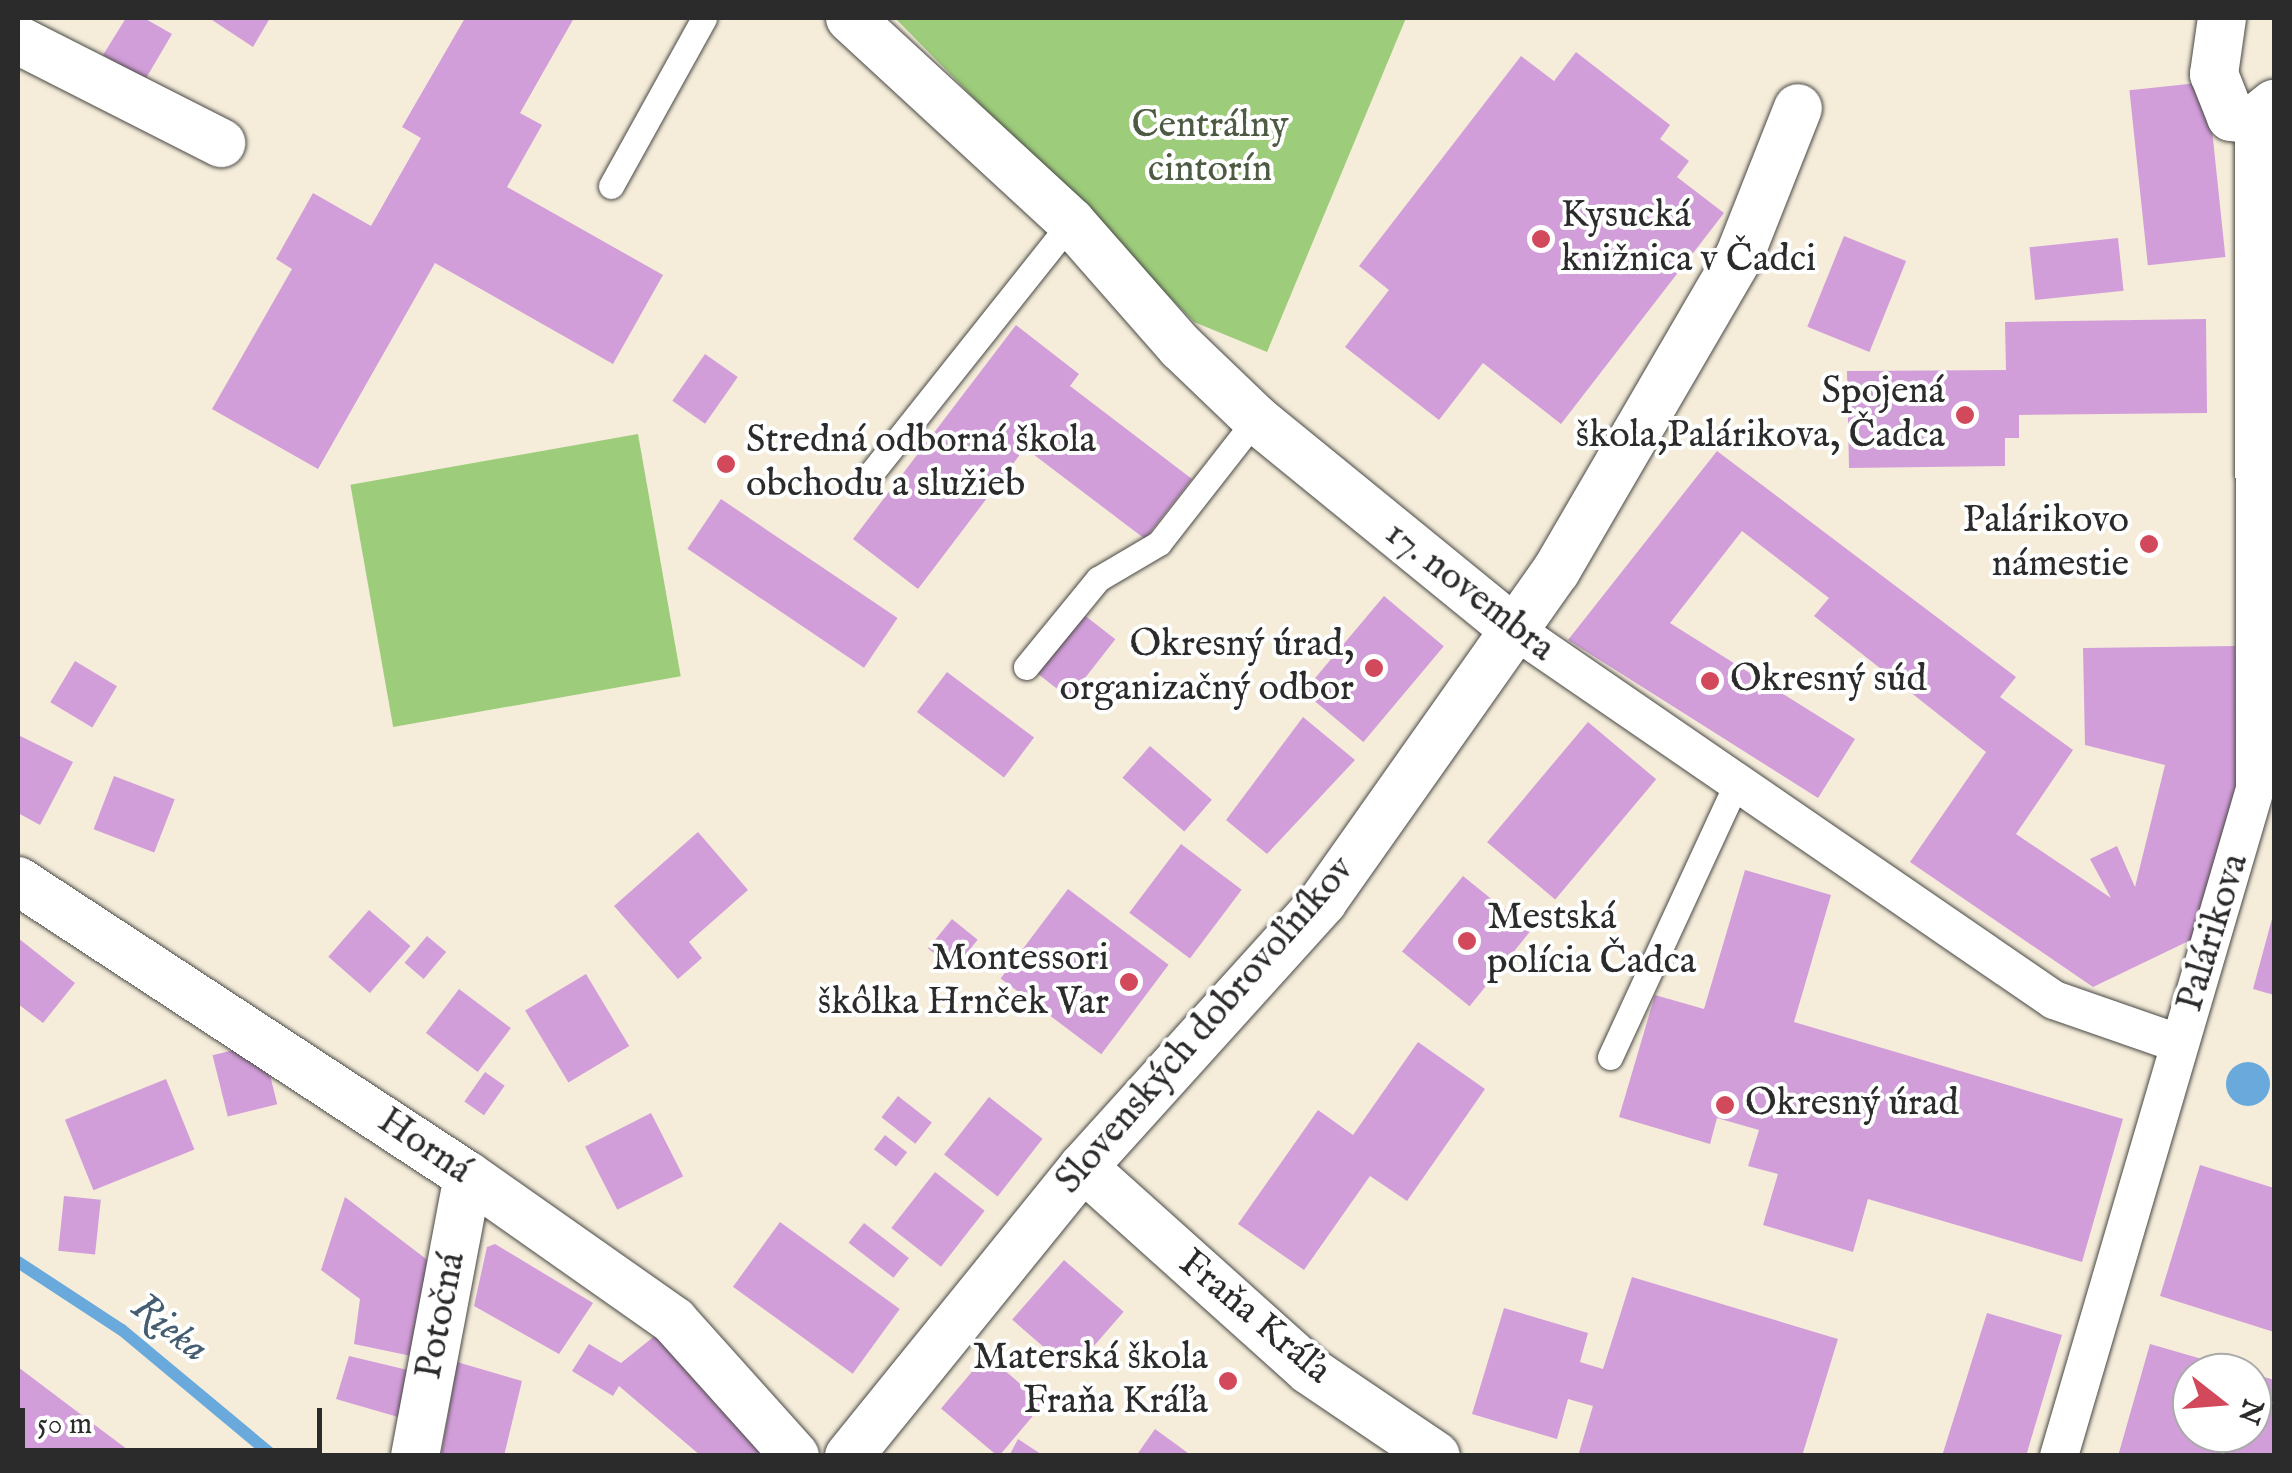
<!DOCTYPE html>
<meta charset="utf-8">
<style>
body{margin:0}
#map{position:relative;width:2292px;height:1473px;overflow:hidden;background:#f5edda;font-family:"IM FELL English",serif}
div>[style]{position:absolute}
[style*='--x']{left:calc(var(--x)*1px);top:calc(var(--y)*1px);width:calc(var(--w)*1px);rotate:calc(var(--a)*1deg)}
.green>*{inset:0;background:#9dcc7b;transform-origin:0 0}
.water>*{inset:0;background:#69a9dc}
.round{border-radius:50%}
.stream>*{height:12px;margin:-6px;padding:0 6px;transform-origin:6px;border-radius:6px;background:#69a9dc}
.building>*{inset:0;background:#d29eda;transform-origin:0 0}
.roads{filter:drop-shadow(0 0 2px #494845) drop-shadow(0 0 2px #494845)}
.service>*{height:25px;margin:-12.5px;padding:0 12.5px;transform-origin:12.5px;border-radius:12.5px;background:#fff}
.pedestrian>*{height:38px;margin:-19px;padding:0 19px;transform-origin:19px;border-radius:19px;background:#fff}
.minor>*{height:48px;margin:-24px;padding:0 24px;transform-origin:24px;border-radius:24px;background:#fff}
.dots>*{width:28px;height:28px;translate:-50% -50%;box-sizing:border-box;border:5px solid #fff;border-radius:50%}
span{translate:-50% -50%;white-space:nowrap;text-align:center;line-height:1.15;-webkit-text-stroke:8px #fff;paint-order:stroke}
.park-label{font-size:38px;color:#4d5b43}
.poi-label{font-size:38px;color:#2b2b2b}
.left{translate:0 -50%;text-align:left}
.right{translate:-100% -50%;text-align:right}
.street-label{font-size:38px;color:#2b2b2b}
.water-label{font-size:40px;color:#445d72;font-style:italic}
.frame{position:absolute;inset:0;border:20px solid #2b2b2b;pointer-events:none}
.north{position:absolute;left:2172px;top:1353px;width:100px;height:100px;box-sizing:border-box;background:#fff;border:2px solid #aaa;border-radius:50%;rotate:107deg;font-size:28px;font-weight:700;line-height:40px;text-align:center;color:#2b2b2b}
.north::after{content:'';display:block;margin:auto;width:35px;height:45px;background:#d1495b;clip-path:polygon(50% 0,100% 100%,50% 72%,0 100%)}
.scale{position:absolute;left:20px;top:1408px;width:302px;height:45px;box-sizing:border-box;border:5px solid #2b2b2b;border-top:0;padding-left:12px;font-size:30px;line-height:35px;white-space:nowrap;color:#2b2b2b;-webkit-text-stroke:8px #fff;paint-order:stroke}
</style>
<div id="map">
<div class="green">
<i style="clip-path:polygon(895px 18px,1406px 18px,1267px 352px,1194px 322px)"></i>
<i style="left:638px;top:434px;width:246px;height:292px;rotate:80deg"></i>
</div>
<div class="water">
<i class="round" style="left:2226px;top:1062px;width:44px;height:44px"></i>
</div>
<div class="stream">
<i style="--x:18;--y:1262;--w:124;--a:33.2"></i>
<i style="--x:122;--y:1330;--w:197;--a:39.8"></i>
</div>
<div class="building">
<i style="clip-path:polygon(126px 18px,144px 18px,172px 34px,145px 80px,103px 55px)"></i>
<i style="clip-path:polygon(209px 18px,270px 18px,253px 47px)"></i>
<i style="clip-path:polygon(465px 18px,574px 18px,520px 113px,542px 125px,507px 187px,663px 275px,613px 364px,435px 263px,318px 469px,212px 409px,292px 269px,276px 259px,313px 193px,371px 226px,421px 138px,402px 127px)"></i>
<i style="clip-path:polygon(1576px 52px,1670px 125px,1660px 139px,1689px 161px,1677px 177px,1724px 213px,1561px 424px,1483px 363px,1439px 420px,1345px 347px,1389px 290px,1359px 266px,1521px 56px,1554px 81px)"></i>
<i style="left:2207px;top:82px;width:176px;height:78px;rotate:84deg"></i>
<i style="left:1844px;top:236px;width:67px;height:98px;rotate:22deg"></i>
<i style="left:2118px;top:238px;width:53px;height:89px;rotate:84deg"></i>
<i style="clip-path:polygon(2206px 319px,2207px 413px,2019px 415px,2019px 438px,2005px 438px,2005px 466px,1849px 468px,1847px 371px,2006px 370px,2005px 322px)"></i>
<i style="clip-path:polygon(1016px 325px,1079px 374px,1070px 386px,1192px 479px,1145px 539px,1025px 448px,918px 589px,853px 539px)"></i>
<i style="left:705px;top:354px;width:40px;height:57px;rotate:35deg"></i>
<i style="clip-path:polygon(1717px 451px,2016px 677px,2000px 697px,2073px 750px,2016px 834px,2111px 898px,2090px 859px,2117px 846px,2135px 887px,2165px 765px,2085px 745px,2083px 648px,2235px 646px,2236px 783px,2197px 937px,2093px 987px,1910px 862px,1986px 752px,1814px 616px,1829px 598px,1742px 531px,1670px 623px,1855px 739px,1818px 798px,1568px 640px)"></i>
<i style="left:721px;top:499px;width:213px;height:60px;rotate:34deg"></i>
<i style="left:1384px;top:596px;width:78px;height:125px;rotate:40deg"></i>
<i style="left:1083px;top:614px;width:41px;height:75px;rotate:38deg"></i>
<i style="left:75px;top:661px;width:49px;height:48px;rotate:31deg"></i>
<i style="left:947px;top:672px;width:109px;height:50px;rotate:37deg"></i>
<i style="clip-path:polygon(1303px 717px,1355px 760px,1267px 854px,1226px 820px)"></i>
<i style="left:1588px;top:722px;width:89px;height:157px;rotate:40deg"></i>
<i style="clip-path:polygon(18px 735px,73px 762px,40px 825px,18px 813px)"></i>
<i style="left:1150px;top:746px;width:82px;height:42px;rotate:41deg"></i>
<i style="left:114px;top:776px;width:65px;height:57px;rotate:21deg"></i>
<i style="clip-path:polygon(698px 832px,748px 890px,689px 942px,702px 958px,678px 979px,614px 906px)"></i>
<i style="left:1181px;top:844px;width:76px;height:86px;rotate:37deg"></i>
<i style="clip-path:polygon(1745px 870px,1831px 895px,1794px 1022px,2123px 1119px,2082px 1262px,1868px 1199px,1853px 1252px,1763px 1225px,1778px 1174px,1748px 1166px,1759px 1130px,1717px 1118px,1710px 1144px,1619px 1117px,1655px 995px,1704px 1009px)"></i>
<i style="left:1463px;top:876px;width:87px;height:97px;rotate:39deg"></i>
<i style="left:1068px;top:889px;width:126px;height:112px;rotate:37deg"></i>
<i style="left:369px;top:910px;width:55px;height:62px;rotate:41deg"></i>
<i style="clip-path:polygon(2273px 915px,2274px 915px,2274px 995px,2253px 989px)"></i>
<i style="left:952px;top:919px;width:33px;height:38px;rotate:39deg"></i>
<i style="left:427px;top:936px;width:25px;height:35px;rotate:40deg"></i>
<i style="clip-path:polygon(18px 938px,75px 983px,43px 1023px,18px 1004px)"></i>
<i style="left:586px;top:974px;width:84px;height:71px;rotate:59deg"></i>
<i style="left:459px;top:989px;width:65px;height:55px;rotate:37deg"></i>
<i style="clip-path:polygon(1418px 1042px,1485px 1089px,1407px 1201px,1370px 1176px,1304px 1270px,1238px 1224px,1318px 1110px,1353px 1135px)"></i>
<i style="left:262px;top:1043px;width:63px;height:51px;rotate:76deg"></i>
<i style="left:485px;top:1072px;width:24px;height:36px;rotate:35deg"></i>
<i style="left:166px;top:1079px;width:76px;height:109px;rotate:68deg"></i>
<i style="left:898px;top:1096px;width:43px;height:27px;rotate:38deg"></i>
<i style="left:989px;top:1097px;width:68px;height:73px;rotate:38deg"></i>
<i style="left:651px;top:1113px;width:71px;height:74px;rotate:63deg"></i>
<i style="left:885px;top:1135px;width:28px;height:18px;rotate:38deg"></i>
<i style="clip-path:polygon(2200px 1165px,2274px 1188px,2274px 1332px,2160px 1296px)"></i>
<i style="left:935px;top:1172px;width:63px;height:71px;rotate:38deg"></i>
<i style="left:64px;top:1196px;width:37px;height:55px;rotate:6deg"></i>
<i style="clip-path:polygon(345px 1197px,430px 1262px,416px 1357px,354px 1344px,360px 1299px,321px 1270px)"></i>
<i style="left:780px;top:1222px;width:148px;height:80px;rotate:36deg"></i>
<i style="left:864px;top:1223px;width:57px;height:25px;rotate:38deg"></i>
<i style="clip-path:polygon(495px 1244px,593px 1303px,559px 1354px,474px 1306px,487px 1247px)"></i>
<i style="left:1064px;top:1260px;width:79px;height:79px;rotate:41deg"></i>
<i style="clip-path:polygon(1632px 1277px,1838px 1339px,1802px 1456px,1578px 1456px,1593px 1406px,1568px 1399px,1557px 1439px,1472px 1414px,1504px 1308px,1588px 1333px,1580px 1362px,1603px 1369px)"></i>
<i style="clip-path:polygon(1987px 1313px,2062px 1335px,2026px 1456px,1942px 1456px)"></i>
<i style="clip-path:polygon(662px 1330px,768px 1456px,701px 1456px,619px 1386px,613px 1396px,572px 1371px,589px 1344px,621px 1363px)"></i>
<i style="clip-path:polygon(2150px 1344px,2247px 1372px,2192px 1373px,2192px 1433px,2252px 1433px,2252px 1373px,2274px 1380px,2274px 1456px,2118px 1456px)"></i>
<i style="left:986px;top:1355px;width:75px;height:70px;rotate:40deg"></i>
<i style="clip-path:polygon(349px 1356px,412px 1371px,405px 1419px,336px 1399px)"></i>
<i style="clip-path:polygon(457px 1362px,522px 1381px,504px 1456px,441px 1456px)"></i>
<i style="clip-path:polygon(18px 1367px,136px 1456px,18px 1456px)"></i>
<i style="clip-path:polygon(1155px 1429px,1188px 1453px,1186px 1456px,1136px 1456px)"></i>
<i style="clip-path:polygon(1018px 1439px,1044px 1456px,1009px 1456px)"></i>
</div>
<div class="roads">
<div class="service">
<i style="--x:611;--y:186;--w:192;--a:-61"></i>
<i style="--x:873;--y:471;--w:318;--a:-51.5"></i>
<i style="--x:1026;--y:667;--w:114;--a:-50.7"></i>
<i style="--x:1098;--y:579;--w:71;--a:-30.5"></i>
<i style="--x:1159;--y:543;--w:157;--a:-52"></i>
<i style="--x:1610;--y:1057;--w:298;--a:-65.2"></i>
</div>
<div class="pedestrian">
<i style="--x:1515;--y:630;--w:654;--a:34.47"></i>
<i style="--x:2054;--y:1000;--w:133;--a:19.2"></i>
<i style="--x:2059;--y:1456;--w:695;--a:-73.62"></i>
<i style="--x:2255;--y:789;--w:669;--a:-90.09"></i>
</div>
<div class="minor">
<i style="--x:850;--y:18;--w:301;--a:42.7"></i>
<i style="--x:1071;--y:222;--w:167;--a:48.7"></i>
<i style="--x:1181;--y:347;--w:104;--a:43.8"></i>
<i style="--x:1256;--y:419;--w:334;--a:39.2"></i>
<i style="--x:2222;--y:18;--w:57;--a:98.1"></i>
<i style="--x:2214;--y:74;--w:46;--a:68.4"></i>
<i style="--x:2231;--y:117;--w:23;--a:7"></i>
<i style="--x:2254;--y:120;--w:26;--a:-39"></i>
<i style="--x:18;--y:40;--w:228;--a:26.9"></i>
<i style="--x:18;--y:881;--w:538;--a:33.25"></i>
<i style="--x:468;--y:1176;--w:252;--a:35.1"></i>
<i style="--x:674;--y:1321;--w:181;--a:48.1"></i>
<i style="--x:1083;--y:1167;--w:304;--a:41.9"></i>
<i style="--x:1309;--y:1370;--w:153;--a:34.1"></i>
<i style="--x:415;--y:1456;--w:285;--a:-79.3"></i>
<i style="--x:849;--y:1456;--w:372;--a:-51"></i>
<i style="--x:1083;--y:1167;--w:358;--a:-47.9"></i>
<i style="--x:1323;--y:901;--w:404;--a:-54.8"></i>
<i style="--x:1556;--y:571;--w:363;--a:-59.8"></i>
<i style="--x:1739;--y:257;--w:160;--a:-68.4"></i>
</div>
</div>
<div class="dots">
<i style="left:1541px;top:239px;background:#d1495b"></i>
<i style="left:1965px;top:415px;background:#d1495b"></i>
<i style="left:726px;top:464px;background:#d1495b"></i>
<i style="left:2149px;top:544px;background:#d1495b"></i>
<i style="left:1374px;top:668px;background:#d1495b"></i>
<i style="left:1710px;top:681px;background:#d1495b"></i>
<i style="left:1467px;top:941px;background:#d1495b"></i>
<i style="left:1129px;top:982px;background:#d1495b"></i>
<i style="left:1725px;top:1105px;background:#d1495b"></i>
<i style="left:1228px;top:1381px;background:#d1495b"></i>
</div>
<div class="park-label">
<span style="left:1210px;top:149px">Centrálny<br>cintorín</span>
</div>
<div class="poi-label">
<span class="left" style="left:1561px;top:239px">Kysucká<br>knižnica v Čadci</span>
<span class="right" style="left:1945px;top:415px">Spojená<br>škola,Palárikova, Čadca</span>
<span class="left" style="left:746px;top:464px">Stredná odborná škola<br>obchodu a služieb</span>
<span class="right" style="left:2129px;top:544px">Palárikovo<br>námestie</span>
<span class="right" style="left:1354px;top:668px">Okresný úrad,<br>organizačný odbor</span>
<span class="left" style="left:1730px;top:681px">Okresný súd</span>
<span class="left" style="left:1487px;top:941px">Mestská<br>polícia Čadca</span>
<span class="right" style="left:1109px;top:982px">Montessori<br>škôlka Hrnček Var</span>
<span class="left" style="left:1745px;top:1105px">Okresný úrad</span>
<span class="right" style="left:1208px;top:1381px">Materská škola<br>Fraňa Kráľa</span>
</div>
<div class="street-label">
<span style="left:1469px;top:592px;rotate:38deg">17. novembra</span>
<span style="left:2214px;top:933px;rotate:-73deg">Palárikova</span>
<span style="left:1206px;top:1026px;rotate:-49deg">Slovenských dobrovoľníkov</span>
<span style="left:424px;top:1147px;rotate:34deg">Horná</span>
<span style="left:442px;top:1316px;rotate:-79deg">Potočná</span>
<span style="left:1254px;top:1318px;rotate:40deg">Fraňa Kráľa</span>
</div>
<div class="water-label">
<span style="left:169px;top:1329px;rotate:38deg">Rieka</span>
</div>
<div class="frame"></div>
<div class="north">N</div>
<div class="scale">50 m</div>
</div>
